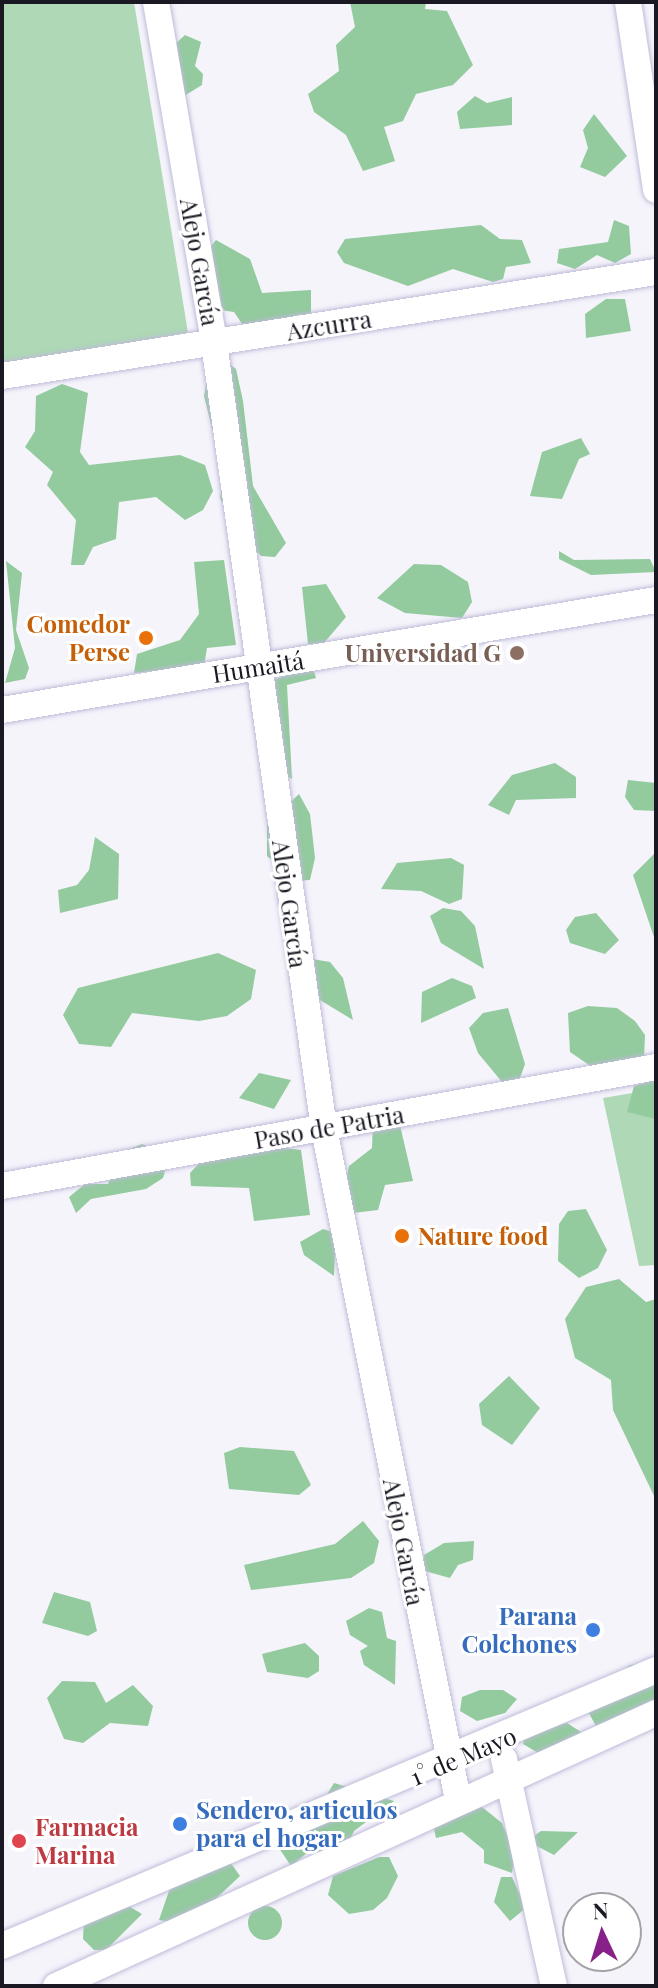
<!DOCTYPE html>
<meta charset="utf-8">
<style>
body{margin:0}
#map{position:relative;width:658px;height:1988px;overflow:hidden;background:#f5f4fb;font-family:"Playfair Display",serif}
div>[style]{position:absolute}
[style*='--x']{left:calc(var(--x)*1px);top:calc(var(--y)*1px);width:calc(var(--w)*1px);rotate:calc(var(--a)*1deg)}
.green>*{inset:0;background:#aed8b6}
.forest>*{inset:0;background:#93ca9e}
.round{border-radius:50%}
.roads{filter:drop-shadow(0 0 2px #bfbbd9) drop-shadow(0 0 2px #bfbbd9)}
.street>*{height:26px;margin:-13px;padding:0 13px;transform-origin:13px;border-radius:13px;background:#fff}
.dots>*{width:22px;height:22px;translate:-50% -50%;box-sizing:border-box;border:4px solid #fff;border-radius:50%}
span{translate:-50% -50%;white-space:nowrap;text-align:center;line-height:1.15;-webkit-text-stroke:6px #fff;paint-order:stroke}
.street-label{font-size:24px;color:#1a1823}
.food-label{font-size:24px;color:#c56008;font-weight:700}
.right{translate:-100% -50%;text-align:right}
.left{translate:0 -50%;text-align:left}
.education-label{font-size:24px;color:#785e54;font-weight:700}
.shop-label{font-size:24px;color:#366cbe;font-weight:700}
.health-label{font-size:24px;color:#be3a42;font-weight:700}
.frame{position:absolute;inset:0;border:4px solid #1a1823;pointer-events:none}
.north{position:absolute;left:562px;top:1892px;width:80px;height:80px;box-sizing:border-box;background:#fff;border:2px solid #a3a3a7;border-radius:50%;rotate:356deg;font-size:22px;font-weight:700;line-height:32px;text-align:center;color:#1a1823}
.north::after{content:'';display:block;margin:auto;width:28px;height:36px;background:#872189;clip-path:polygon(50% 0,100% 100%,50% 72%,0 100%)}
</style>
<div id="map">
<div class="green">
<i style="clip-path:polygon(2px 2px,134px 2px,188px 333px,2px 364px)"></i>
<i style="clip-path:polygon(656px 1089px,656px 1265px,639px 1266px,603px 1098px)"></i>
</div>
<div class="forest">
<i style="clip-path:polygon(350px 2px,426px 2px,425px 9px,447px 11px,473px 65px,453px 85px,416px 94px,403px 121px,384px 127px,395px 161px,363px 171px,346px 135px,314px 112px,308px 94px,339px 71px,336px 45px,355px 27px)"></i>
<i style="clip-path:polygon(185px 35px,201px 42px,195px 66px,203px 74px,202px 85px,184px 96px,172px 47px)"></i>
<i style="clip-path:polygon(475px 96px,487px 103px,512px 97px,512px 125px,460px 129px,457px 112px)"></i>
<i style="clip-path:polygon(594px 114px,627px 156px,605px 177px,580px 167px,588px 148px,583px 130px)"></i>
<i style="clip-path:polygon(614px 220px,629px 226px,631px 254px,615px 263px,597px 255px,575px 269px,557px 263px,559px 249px,608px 242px)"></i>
<i style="clip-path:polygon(481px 225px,500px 239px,522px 240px,531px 263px,506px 267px,503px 279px,493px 282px,453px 269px,408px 286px,344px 263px,337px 252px,345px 239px)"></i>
<i style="clip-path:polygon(216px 240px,250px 259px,262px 293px,311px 290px,311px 313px,251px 337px,234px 312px,220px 310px,207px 251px)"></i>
<i style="clip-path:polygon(606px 299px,625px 299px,631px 331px,586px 338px,585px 314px)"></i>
<i style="clip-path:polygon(225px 361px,236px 369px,243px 401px,253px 486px,286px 543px,275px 557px,261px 556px,238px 532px,220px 498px,224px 476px,204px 396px,209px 368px)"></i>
<i style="clip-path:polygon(62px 384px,88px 393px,80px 452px,89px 465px,180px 455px,205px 465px,213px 491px,203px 510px,185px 520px,156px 497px,119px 502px,116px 539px,93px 547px,84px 565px,71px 565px,76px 520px,47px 485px,53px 472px,25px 447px,35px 431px,36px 396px)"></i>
<i style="clip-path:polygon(581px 438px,590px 454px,579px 459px,562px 499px,530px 496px,542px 452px)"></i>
<i style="clip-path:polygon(559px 551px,574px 560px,650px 559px,656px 572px,591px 575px,559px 559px)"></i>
<i style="clip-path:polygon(224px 560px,236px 645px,207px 648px,204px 666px,134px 673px,137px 654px,180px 640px,199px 614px,194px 562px)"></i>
<i style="clip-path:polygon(6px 561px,22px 573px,16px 630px,29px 668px,25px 679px,5px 683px,15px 648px)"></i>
<i style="clip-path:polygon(414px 564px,441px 565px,468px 582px,472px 602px,462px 618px,405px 613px,377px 598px)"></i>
<i style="clip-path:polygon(326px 584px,346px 617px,324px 643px,308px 644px,302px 587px)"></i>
<i style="clip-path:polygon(283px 668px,313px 668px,316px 678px,287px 685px,292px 779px,283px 774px,264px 683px,282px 677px)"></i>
<i style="clip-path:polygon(555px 763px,576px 777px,576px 798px,516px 800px,509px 815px,488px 805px,512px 775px)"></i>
<i style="clip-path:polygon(628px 780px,656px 783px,656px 811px,634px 810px,625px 797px)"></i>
<i style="clip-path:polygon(299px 794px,310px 814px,315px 858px,310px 880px,294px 881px,267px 856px,267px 825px)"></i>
<i style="clip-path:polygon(95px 837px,119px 854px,118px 899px,60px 913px,58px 890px,77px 885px,89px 870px)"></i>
<i style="clip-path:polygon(656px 852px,656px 943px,633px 875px)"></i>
<i style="clip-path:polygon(451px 858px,464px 865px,462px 899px,449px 904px,421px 891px,381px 889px,397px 863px)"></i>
<i style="clip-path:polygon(443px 908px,461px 911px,475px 926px,484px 969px,441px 943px,430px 916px)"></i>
<i style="clip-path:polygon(596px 913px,619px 940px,605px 954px,570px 943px,566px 930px,575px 917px)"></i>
<i style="clip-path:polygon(218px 953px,256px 970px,251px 999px,227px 1016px,199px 1021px,132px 1013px,111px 1047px,79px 1044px,63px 1015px,78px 988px)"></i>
<i style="clip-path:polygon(312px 959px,330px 962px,343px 978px,353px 1020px,310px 994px)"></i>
<i style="clip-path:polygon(452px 978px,472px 986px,476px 998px,421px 1023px,422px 992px)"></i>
<i style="clip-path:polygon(588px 1006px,617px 1008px,635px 1021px,645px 1035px,644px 1058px,595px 1069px,570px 1052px,568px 1013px)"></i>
<i style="clip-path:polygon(508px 1008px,525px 1064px,520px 1078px,502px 1082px,478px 1053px,469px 1028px,483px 1013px)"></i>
<i style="clip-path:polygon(259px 1073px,291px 1080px,274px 1109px,239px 1098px)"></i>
<i style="clip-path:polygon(656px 1079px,656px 1119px,627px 1112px,634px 1086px)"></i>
<i style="clip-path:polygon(373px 1120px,399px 1121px,413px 1181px,385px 1185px,378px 1210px,353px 1213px,343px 1193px,349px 1166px,372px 1148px)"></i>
<i style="clip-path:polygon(142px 1144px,170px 1155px,163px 1178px,146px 1189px,91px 1199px,76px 1213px,69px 1197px,85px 1184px,108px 1184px,120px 1153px)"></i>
<i style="clip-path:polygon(277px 1147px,301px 1150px,310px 1215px,254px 1221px,249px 1188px,191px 1186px,190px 1173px,204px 1158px)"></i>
<i style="clip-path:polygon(586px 1209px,607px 1250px,598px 1268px,579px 1278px,558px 1261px,559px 1224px,568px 1211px)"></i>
<i style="clip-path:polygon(323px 1229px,336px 1233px,334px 1276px,304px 1255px,300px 1242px)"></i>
<i style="clip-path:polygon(619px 1279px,646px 1302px,656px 1299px,656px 1500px,613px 1410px,611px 1380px,575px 1358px,565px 1319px,586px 1287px)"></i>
<i style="clip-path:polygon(509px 1376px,540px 1408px,512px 1445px,482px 1425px,479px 1404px)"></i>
<i style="clip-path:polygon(240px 1447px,294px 1451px,311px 1485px,299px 1495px,229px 1489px,224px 1453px)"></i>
<i style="clip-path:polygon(363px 1521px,379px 1541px,374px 1563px,351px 1578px,251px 1590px,244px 1565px,335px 1544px)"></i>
<i style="clip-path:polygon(474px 1541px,473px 1560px,458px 1565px,450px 1578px,421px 1570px,424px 1555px,444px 1543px)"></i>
<i style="clip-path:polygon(54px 1592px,90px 1602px,97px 1631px,88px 1636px,42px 1623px)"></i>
<i style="clip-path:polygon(369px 1608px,382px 1612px,387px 1638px,396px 1641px,395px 1685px,364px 1665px,360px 1651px,368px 1646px,350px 1635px,346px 1621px)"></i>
<i style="clip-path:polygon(305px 1643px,319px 1656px,319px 1671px,308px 1678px,267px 1672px,262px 1654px)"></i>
<i style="clip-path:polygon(656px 1663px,656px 1711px,597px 1728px,583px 1702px,630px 1665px)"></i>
<i style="clip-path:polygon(62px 1681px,95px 1682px,106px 1703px,133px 1685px,153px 1706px,148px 1726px,110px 1723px,83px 1743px,64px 1739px,47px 1698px)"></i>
<i style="clip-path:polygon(480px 1690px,503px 1690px,517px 1699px,505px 1713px,477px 1721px,460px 1711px,462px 1697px)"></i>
<i style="clip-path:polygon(567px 1723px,581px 1732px,568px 1747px,540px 1754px,523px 1744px,526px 1731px)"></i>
<i style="clip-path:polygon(334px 1783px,394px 1801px,354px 1831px,344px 1853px,307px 1853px,291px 1866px,275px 1842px,317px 1811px)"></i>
<i style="clip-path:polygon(477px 1803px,502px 1823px,515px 1854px,512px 1873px,484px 1863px,484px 1850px,462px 1832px,436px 1838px,433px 1825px)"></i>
<i style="clip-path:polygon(541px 1831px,578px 1832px,554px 1855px,527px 1841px)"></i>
<i style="clip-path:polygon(379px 1857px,389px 1857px,398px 1876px,387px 1898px,373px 1910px,349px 1914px,328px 1895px,333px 1876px)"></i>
<i style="clip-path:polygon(230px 1862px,240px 1876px,188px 1925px,159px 1920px,171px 1885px)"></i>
<i style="clip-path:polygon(501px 1877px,512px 1877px,526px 1908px,510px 1921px,494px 1902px)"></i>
<i style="clip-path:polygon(115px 1898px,142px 1914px,106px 1950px,94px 1950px,83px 1939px,84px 1918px)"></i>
<i class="round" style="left:248px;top:1906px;width:34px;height:34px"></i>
</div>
<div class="roads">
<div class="street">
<i style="--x:156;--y:2;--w:346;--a:80.3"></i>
<i style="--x:214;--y:343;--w:794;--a:82.03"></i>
<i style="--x:324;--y:1129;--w:684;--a:78.71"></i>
<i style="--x:628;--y:2;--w:190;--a:81.5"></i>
<i style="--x:2;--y:376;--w:662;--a:-9.04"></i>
<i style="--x:2;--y:710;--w:663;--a:-9.55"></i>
<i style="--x:2;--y:1186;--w:665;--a:-10.31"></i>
<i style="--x:504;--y:1759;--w:232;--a:77.6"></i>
<i style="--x:2;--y:1946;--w:710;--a:-22.88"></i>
<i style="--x:56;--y:1986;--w:659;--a:-24.47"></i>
</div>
</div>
<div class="dots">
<i style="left:146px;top:638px;background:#e8710a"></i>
<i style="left:517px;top:653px;background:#8d6e63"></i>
<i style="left:402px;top:1236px;background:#e8710a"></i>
<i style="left:593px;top:1630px;background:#3f7fe0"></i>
<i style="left:180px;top:1824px;background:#3f7fe0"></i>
<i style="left:19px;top:1841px;background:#e0444e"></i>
</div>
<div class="street-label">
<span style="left:200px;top:262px;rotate:80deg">Alejo García</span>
<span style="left:329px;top:325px;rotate:-9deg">Azcurra</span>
<span style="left:258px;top:667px;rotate:-9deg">Humaitá</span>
<span style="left:290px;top:904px;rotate:82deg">Alejo García</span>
<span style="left:329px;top:1127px;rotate:-10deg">Paso de Patria</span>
<span style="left:404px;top:1542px;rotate:79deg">Alejo García</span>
<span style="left:463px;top:1756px;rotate:-23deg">1° de Mayo</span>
</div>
<div class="food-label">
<span class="right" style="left:130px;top:638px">Comedor<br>Perse</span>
<span class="left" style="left:418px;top:1236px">Nature food</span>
</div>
<div class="education-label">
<span class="right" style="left:501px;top:653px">Universidad G</span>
</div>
<div class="shop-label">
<span class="right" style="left:577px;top:1630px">Parana<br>Colchones</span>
<span class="left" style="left:196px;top:1824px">Sendero, articulos<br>para el hogar</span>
</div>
<div class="health-label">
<span class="left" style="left:35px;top:1841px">Farmacia<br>Marina</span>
</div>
<div class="frame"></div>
<div class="north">N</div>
</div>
